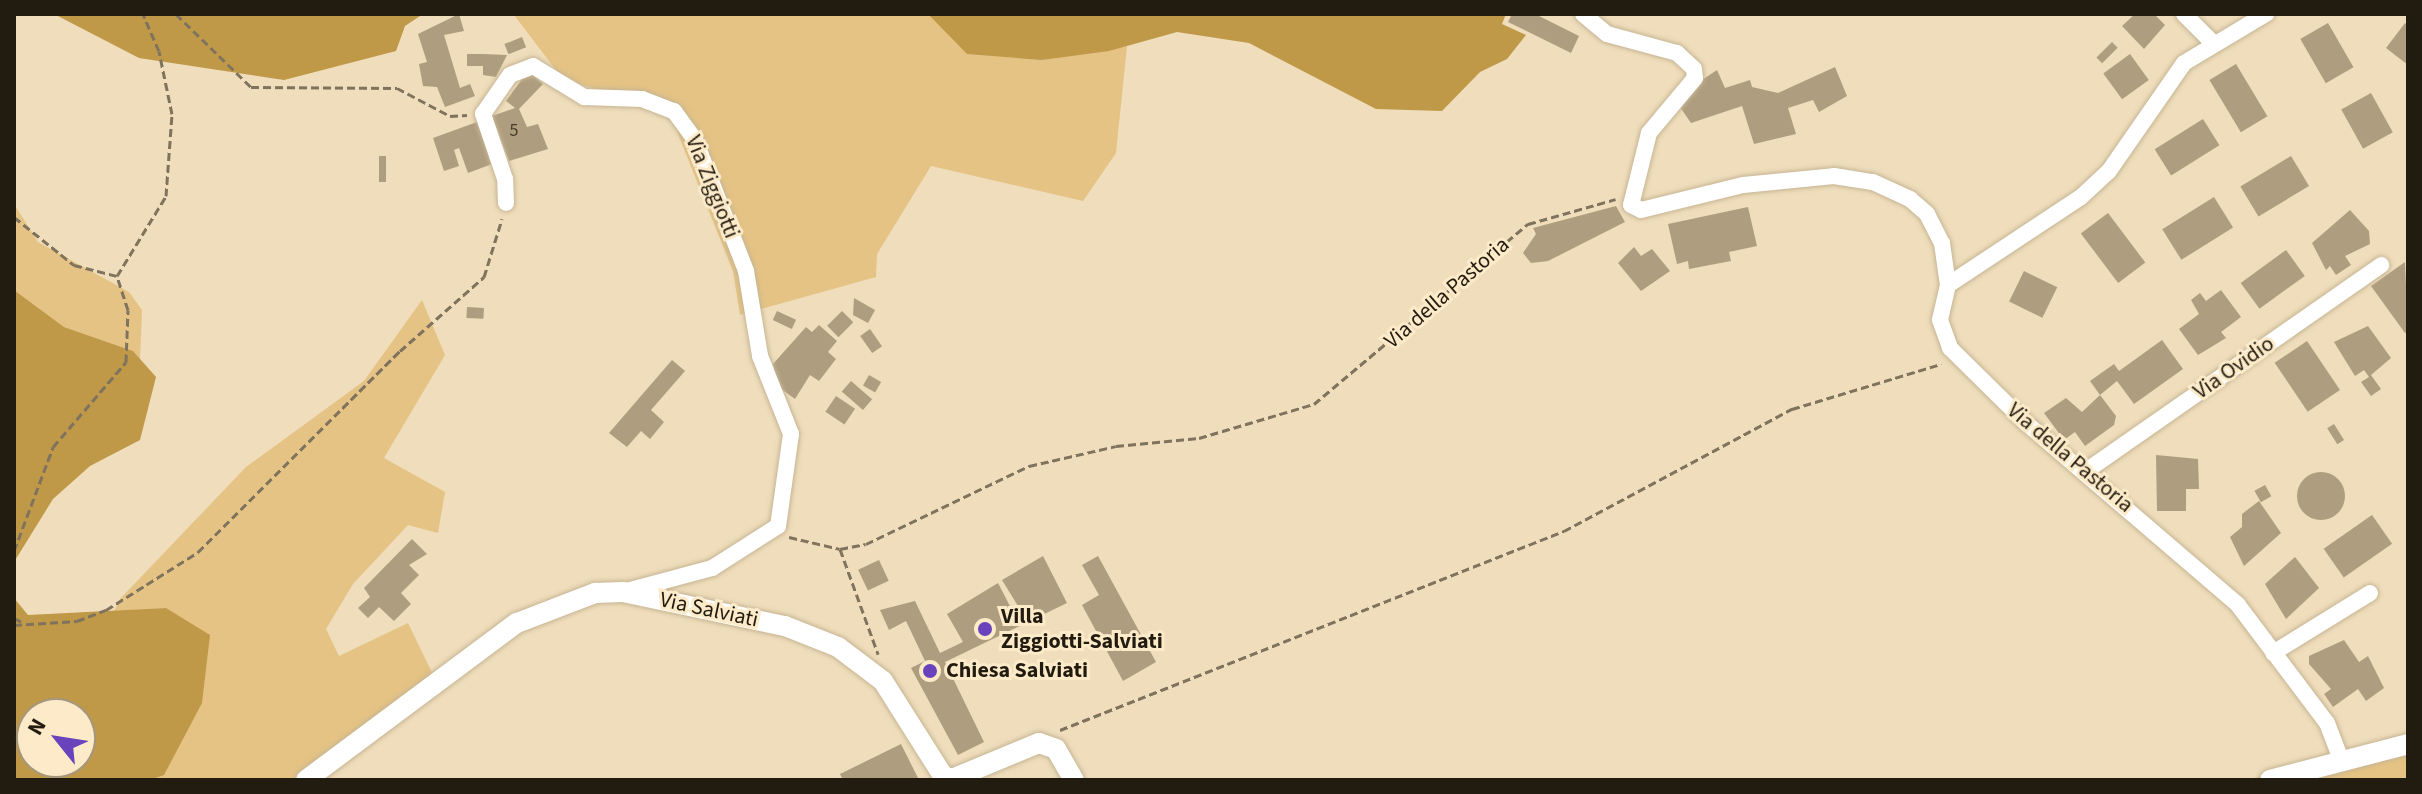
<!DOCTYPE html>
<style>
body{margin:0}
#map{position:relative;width:2422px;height:794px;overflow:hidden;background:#efddbb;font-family:"Source Sans 3",sans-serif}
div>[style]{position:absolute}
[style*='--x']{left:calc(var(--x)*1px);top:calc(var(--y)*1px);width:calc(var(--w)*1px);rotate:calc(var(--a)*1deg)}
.green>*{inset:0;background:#e5c384}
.forest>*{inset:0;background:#bf9848}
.building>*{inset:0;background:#ae9d7e;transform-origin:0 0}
.round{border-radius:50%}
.path>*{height:3px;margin-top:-1.5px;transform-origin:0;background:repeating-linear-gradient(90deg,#7f735d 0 8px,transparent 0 12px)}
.roads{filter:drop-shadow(0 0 2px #c6b594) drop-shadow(0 0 2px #c6b594)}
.minor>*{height:16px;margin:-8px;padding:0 8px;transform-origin:8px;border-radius:8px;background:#fff}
.tertiary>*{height:20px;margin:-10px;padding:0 10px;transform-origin:10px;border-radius:10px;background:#fff}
.dots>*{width:22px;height:22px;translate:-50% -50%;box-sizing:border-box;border:4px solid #fceac8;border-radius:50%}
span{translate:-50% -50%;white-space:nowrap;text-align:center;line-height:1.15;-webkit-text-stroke:6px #fceac8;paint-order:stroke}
.number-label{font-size:18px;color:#453c2b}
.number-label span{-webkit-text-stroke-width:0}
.street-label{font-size:22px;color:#221b0f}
.poi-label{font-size:22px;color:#221b0f;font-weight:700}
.left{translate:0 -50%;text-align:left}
.frame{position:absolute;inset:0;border:16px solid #221b0f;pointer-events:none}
.north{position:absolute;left:16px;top:698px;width:80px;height:80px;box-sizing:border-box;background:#fceac8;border:2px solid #a5977e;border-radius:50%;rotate:300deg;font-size:22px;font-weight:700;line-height:32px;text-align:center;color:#221b0f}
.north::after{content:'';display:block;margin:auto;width:28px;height:36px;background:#6843bb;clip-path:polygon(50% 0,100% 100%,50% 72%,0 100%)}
</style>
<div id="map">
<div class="green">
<i style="clip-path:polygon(928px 14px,1042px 60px,1127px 46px,1116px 153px,1083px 201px,931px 166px,877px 254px,876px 277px,740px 315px,733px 271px,670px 114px,562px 78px,514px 15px)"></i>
<i style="clip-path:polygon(14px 204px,38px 242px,129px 292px,142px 310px,140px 359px,133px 351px,64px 327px,14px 290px)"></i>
<i style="clip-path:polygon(422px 300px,445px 355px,384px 458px,445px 492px,438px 533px,408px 525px,353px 584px,326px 629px,339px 656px,408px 623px,435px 679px,310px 780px,150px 780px,164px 774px,166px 608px,114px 611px,120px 599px,246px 467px,364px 381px)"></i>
<i style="clip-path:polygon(2408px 739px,2408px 780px,2247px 780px,2329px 758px)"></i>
</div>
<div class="forest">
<i style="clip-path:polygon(54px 14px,423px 14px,405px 26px,396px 51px,284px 80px,139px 58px)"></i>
<i style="clip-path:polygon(928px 14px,1506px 14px,1502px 24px,1526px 35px,1507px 59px,1480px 72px,1442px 111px,1376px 109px,1249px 43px,1177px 32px,1109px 51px,1042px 60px,967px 54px)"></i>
<i style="clip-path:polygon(14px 290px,64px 327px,133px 351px,156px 377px,140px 440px,90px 466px,53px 499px,14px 562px)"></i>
<i style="clip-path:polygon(evenodd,14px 598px,28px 615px,166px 608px,210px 635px,202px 703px,164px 775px,150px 780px,14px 780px,14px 598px,80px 714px,80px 762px,32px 762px,32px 714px,80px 714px)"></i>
</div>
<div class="building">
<i style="clip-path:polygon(459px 14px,464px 31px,444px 35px,460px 88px,470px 84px,475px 96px,445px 107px,437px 87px,423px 86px,419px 64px,427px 62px,418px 34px)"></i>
<i style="clip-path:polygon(1512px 14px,1535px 14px,1579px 36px,1571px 53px,1508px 22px)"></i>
<i style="clip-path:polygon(2135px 14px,2154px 14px,2165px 25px,2144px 49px,2122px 26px)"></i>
<i style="left:2328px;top:23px;width:51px;height:32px;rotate:60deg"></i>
<i style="clip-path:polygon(2405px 23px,2408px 25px,2408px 65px,2386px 48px)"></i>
<i style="left:522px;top:37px;width:11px;height:19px;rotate:68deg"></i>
<i style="left:2112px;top:42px;width:8px;height:22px;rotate:45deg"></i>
<i style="clip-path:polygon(467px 54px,483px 54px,507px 55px,496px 77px,483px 75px,483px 66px,467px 66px)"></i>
<i style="left:2130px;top:54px;width:32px;height:33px;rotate:54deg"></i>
<i style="left:2236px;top:64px;width:61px;height:31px;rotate:59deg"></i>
<i style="clip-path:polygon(1835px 67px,1847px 96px,1819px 112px,1813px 100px,1788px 108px,1796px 134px,1754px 144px,1742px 106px,1691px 123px,1680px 107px,1690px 88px,1717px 70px,1725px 88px,1750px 80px,1752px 87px,1778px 93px)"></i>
<i style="clip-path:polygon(528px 71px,543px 84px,519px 109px,527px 127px,538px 124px,548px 149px,509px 161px,492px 116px,515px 108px,506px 101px)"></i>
<i style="left:2371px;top:93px;width:45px;height:34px;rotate:61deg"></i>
<i style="left:2203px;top:119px;width:31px;height:57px;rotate:58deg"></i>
<i style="clip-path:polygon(477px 122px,492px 164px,468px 173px,459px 148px,454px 150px,459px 166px,444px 171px,433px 138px)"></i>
<i style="left:379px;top:156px;width:7px;height:26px"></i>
<i style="left:2291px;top:156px;width:35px;height:59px;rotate:59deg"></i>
<i style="left:2214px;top:197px;width:36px;height:61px;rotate:58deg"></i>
<i style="clip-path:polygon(1616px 206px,1625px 222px,1548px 261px,1531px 263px,1523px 253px,1536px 234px,1533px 228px)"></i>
<i style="clip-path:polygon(1748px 207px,1757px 246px,1729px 252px,1731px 261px,1689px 269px,1688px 261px,1677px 264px,1668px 224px)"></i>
<i style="clip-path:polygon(2350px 210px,2369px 231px,2370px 244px,2345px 256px,2351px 265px,2336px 275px,2330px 266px,2326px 270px,2312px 243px)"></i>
<i style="left:2108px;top:213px;width:62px;height:34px;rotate:53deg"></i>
<i style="clip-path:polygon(1634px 247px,1641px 256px,1652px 249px,1670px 271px,1641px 291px,1618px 263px)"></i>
<i style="left:2286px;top:250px;width:32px;height:56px;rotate:54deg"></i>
<i style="clip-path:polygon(2405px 262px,2408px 331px,2405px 333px,2371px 286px)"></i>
<i style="left:2024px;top:271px;width:37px;height:34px;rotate:26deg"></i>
<i style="clip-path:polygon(2221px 290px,2241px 317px,2221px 332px,2226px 338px,2198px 355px,2179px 329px,2199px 314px,2191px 300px,2200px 293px,2206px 301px)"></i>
<i style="clip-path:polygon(854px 298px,875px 310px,868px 323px,853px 315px)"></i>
<i style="left:467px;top:307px;width:17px;height:11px;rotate:3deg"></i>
<i style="left:777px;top:311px;width:21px;height:10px;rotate:25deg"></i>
<i style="left:842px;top:311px;width:16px;height:21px;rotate:45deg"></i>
<i style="clip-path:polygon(819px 325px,837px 341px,828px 352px,836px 359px,819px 381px,810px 375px,795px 399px,777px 386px,773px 364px,806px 327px,812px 332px)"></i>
<i style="clip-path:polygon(2368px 326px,2391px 358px,2371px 375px,2381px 389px,2371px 396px,2361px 382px,2369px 377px,2364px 370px,2355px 376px,2334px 342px)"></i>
<i style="left:870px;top:329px;width:21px;height:12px;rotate:55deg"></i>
<i style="clip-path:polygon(2162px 340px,2183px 369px,2134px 404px,2117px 381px,2100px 395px,2090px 381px,2114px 364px,2119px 371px)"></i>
<i style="left:2307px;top:341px;width:59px;height:39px;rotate:56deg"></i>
<i style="clip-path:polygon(672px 360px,685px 371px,651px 410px,664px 422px,650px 439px,641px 431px,627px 447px,609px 433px)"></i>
<i style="left:869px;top:375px;width:14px;height:12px;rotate:30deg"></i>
<i style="left:851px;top:381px;width:28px;height:14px;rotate:41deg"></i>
<i style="clip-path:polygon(2100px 395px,2116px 416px,2114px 425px,2085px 446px,2075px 432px,2064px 440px,2044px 413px,2066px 398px,2082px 412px)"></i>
<i style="left:836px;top:396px;width:23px;height:19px;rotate:34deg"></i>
<i style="left:2334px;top:424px;width:19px;height:8px;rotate:58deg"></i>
<i style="clip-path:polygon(2156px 455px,2198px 459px,2199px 489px,2186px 489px,2186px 511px,2157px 511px)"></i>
<i class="round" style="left:2297px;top:472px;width:48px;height:48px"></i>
<i style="left:2265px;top:485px;width:13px;height:12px;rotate:61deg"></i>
<i style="clip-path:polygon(2259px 501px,2281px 533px,2244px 566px,2230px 537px,2242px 527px,2242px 514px)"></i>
<i style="left:2372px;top:515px;width:35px;height:59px;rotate:55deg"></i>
<i style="clip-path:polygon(412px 539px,427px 554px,409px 565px,419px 575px,401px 593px,411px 604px,394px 621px,379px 607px,368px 618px,358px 608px,370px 597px,364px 588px)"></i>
<i style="clip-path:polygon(1043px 556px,1067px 603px,945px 662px,984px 742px,958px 755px,911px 668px,925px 661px,906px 621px,889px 630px,880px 610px,915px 601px,940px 653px,963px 642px,947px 614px,998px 583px,1012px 610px,1018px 606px,1002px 580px)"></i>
<i style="clip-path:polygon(1098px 556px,1156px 662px,1123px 681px,1082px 605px,1099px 595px,1082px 565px)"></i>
<i style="clip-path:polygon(2295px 557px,2319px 588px,2286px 619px,2265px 584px)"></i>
<i style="left:879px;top:560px;width:23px;height:23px;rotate:65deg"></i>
<i style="clip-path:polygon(2344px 640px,2359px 662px,2368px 656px,2384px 688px,2366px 701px,2358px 689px,2333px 707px,2324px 694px,2331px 689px,2309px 664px,2309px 656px)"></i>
<i style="clip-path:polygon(901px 744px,919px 780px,843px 780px,840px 774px)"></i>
</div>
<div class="path">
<i style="--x:176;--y:14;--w:105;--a:44.2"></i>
<i style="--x:251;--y:87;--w:146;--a:0.4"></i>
<i style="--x:397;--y:88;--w:60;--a:27.8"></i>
<i style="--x:450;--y:116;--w:17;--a:-3"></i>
<i style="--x:14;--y:217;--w:77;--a:38.7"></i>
<i style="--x:74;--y:265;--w:44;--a:14.3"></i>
<i style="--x:117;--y:276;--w:94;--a:-58.5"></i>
<i style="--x:166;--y:196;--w:82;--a:-85.8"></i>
<i style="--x:172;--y:114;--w:64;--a:-101.7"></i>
<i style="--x:159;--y:51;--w:40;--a:-113.4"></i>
<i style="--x:789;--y:537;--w:52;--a:13.2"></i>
<i style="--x:840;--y:549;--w:26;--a:-11"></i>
<i style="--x:866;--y:544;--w:181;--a:-25.6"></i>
<i style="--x:1029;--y:466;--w:89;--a:-12.9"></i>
<i style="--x:1116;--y:446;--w:83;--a:-5.5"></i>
<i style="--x:1199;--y:438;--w:120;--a:-16.5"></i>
<i style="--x:1314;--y:404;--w:280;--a:-40.1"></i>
<i style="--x:1528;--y:224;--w:91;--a:-15.9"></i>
<i style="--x:840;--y:549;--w:112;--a:70.1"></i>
<i style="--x:14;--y:551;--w:111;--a:-69.4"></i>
<i style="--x:53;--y:447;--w:112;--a:-49.3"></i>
<i style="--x:126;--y:362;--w:52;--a:-87.8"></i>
<i style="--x:128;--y:310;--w:36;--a:-108"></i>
<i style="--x:14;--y:618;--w:9;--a:27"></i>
<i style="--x:14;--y:625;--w:63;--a:-3.6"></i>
<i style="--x:77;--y:621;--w:31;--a:-21"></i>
<i style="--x:106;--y:610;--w:109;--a:-32.2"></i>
<i style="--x:198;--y:552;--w:285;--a:-44.9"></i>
<i style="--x:400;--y:351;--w:112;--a:-41.4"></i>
<i style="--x:484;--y:277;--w:61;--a:-72.8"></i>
<i style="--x:1060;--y:730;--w:542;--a:-21.55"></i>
<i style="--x:1564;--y:531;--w:259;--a:-28.2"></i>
<i style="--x:1792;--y:409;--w:156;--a:-16.8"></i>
</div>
<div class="roads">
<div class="minor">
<i style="--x:1583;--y:14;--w:31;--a:40"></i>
<i style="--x:1607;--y:34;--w:73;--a:15.2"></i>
<i style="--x:1677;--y:53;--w:23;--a:43"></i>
<i style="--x:1694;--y:69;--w:9;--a:84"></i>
<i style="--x:1695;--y:78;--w:72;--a:129.9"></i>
<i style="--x:1649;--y:133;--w:74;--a:104"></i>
<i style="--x:1631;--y:205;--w:11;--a:27"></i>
<i style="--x:1641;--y:210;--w:105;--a:-13.8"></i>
<i style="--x:1743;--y:185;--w:91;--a:-5.6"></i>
<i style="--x:1834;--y:176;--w:39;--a:9"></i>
<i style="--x:1873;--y:182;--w:41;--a:24.7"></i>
<i style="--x:1910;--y:199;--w:23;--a:41"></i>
<i style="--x:1927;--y:214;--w:33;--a:63"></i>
<i style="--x:1942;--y:243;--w:42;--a:81.9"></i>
<i style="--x:1948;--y:285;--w:36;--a:103"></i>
<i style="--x:1940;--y:320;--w:30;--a:70"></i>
<i style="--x:1950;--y:348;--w:107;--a:44.6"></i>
<i style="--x:2026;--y:423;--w:279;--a:40.6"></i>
<i style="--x:2238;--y:605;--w:148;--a:53"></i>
<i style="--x:2327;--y:723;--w:40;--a:69"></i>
<i style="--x:2184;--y:14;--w:41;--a:45"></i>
<i style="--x:506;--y:203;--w:24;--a:-92"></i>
<i style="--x:505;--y:179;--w:69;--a:-108.7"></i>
<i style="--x:483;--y:114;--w:47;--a:-55.3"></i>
<i style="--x:510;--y:75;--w:25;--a:-21"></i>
<i style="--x:533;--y:66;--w:60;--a:31.3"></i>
<i style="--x:584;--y:97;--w:58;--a:2"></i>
<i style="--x:642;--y:99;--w:34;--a:21"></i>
<i style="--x:674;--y:111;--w:36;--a:54"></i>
<i style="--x:695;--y:140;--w:141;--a:68.7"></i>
<i style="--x:746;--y:271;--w:86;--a:80.6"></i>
<i style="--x:760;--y:356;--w:84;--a:68.3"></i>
<i style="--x:791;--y:434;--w:93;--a:98"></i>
<i style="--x:778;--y:526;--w:78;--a:147.5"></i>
<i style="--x:712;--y:568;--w:89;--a:165"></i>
<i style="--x:1948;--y:285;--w:159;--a:-33.5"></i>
<i style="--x:2081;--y:197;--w:38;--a:-43"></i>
<i style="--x:2109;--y:171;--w:131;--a:-55.2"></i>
<i style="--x:2184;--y:63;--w:96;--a:-30.9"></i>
<i style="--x:2086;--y:471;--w:360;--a:-34.9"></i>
<i style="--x:2273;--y:653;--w:114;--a:-31.7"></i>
</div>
<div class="tertiary">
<i style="--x:306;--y:780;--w:263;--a:-36.7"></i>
<i style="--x:517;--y:623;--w:84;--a:-21"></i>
<i style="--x:595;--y:593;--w:28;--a:-2"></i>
<i style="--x:623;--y:592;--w:166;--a:11.9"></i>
<i style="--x:785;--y:626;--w:57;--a:21.6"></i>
<i style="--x:838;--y:647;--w:56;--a:37.1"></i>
<i style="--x:883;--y:681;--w:112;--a:57.7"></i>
<i style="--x:943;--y:776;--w:9;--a:18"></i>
<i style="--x:952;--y:779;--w:94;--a:-22.5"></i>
<i style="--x:1039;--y:743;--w:18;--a:19"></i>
<i style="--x:1056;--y:749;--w:36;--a:60"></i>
<i style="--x:2270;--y:780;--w:143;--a:-14.6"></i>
</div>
</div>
<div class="dots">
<i style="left:985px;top:629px;background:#6843bb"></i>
<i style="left:930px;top:671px;background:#6843bb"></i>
</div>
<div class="number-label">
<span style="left:514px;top:131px">5</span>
</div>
<div class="street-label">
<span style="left:712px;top:187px;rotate:68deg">Via Ziggiotti</span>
<span style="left:1447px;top:293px;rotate:-41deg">Via della Pastoria</span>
<span style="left:2234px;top:368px;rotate:-35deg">Via Ovidio</span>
<span style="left:2070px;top:458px;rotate:40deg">Via della Pastoria</span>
<span style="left:709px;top:610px;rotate:12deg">Via Salviati</span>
</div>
<div class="poi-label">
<span class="left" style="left:1001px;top:629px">Villa<br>Ziggiotti-Salviati</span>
<span class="left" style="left:946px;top:671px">Chiesa Salviati</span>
</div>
<div class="frame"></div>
<div class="north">N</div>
</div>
